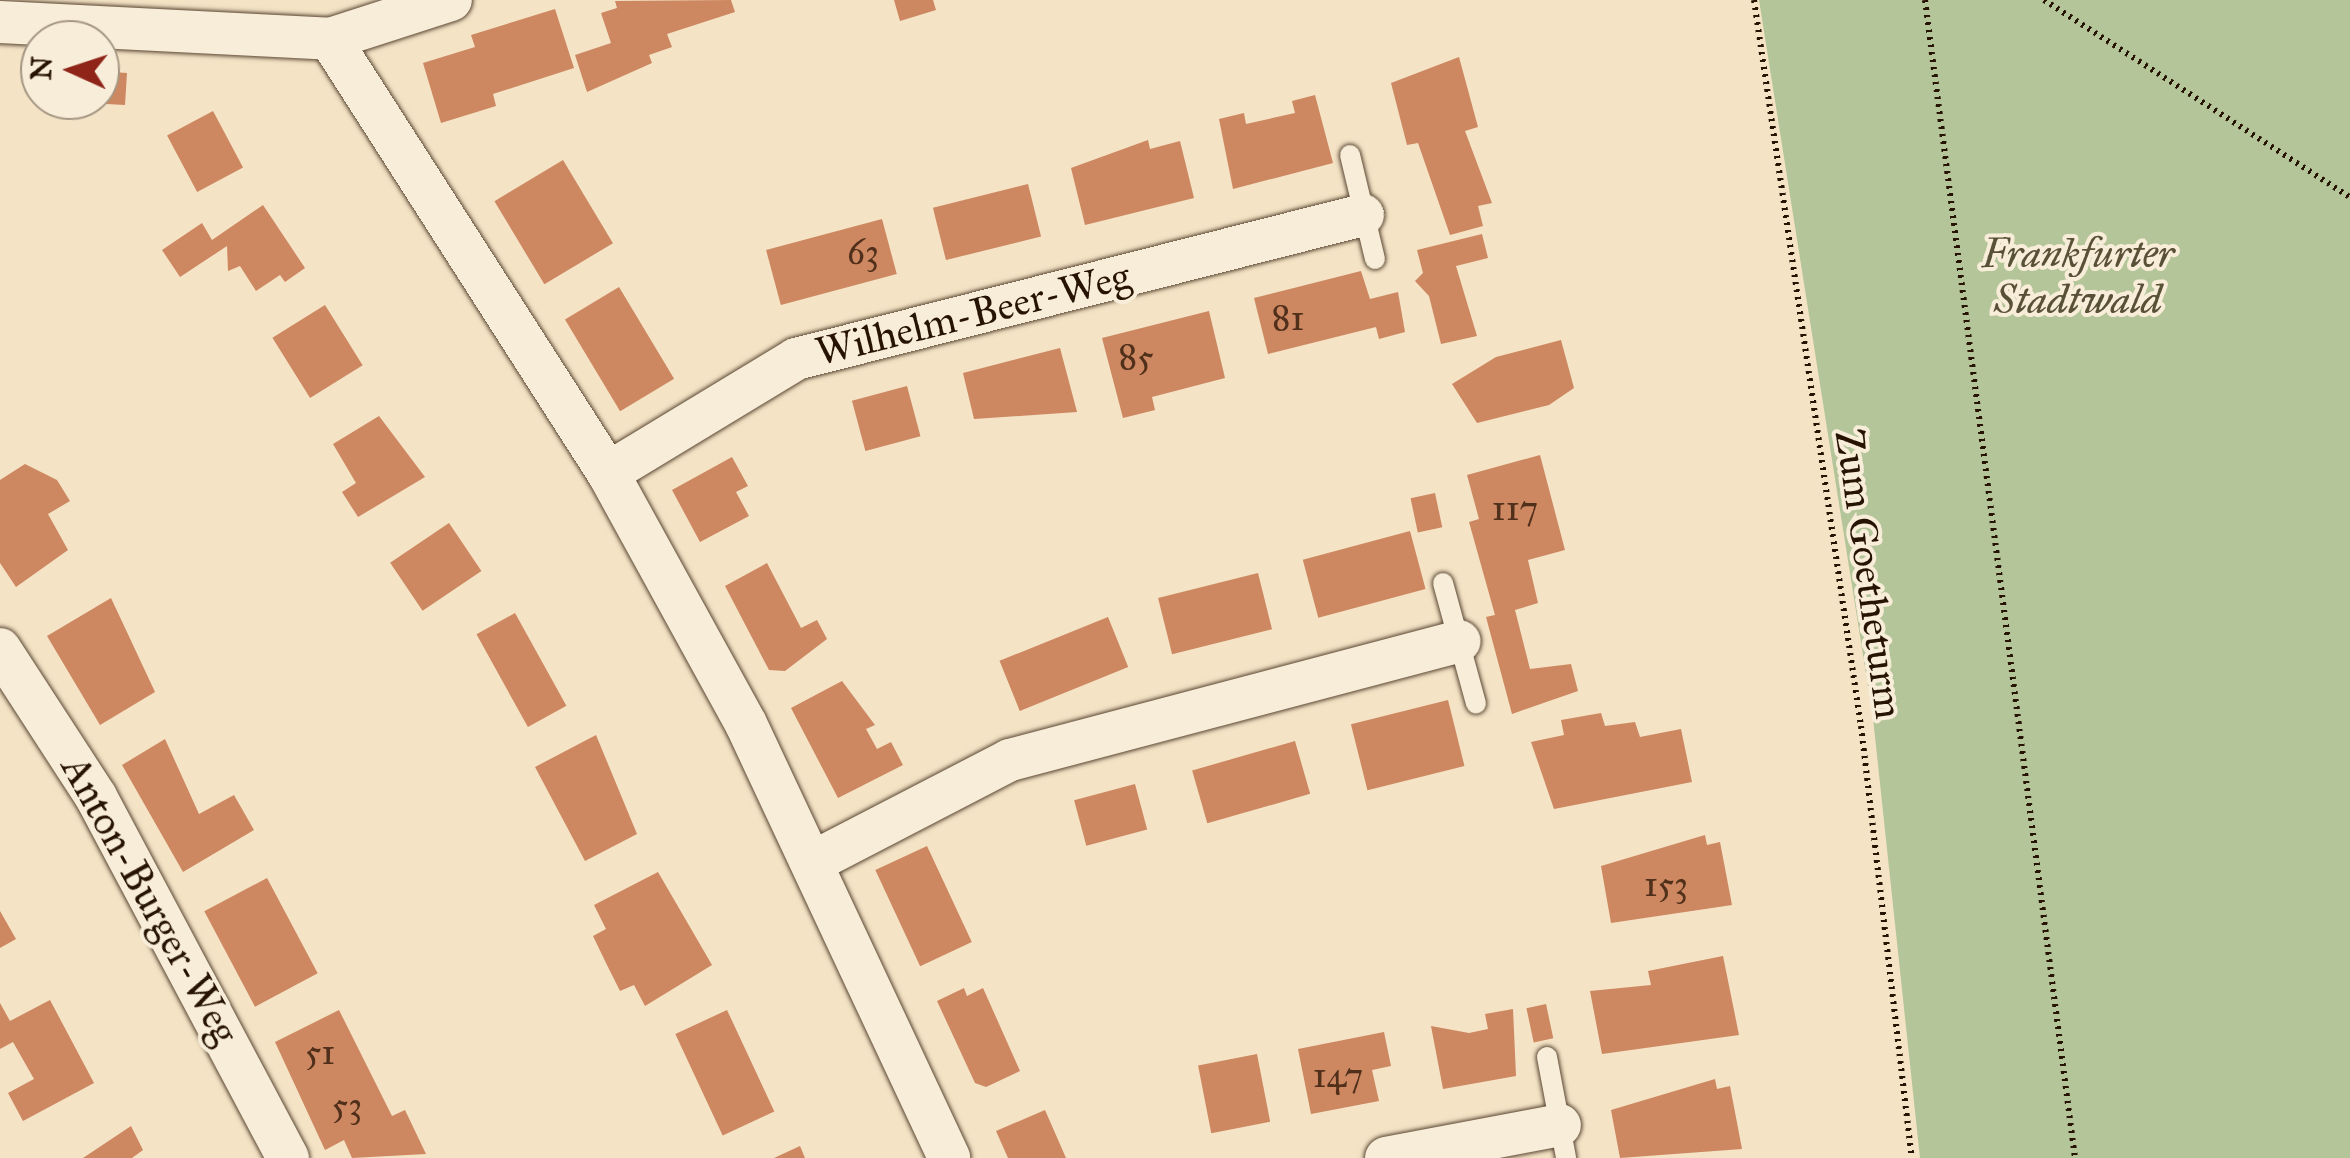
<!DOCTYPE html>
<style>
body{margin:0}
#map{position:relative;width:2350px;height:1158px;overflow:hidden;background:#f4e3c5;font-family:"IM FELL Great Primer",serif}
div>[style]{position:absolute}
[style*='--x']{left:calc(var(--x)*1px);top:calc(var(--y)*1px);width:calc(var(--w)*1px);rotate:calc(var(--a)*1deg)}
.green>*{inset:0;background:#b5c59a}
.building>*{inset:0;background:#cd8761;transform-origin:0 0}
.path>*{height:6px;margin-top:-3px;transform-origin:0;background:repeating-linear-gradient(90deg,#271302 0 2.5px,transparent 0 7.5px)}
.roads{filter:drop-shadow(0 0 2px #5a4733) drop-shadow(0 0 2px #5a4733)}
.service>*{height:20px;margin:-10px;padding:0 10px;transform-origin:10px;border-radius:10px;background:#f8edd9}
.minor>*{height:42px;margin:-21px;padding:0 21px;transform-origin:21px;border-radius:21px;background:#f8edd9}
span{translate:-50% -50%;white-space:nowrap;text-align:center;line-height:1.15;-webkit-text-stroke:8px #f8edd9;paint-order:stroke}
.number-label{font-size:35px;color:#50301a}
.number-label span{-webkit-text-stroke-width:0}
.park-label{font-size:40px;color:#595137;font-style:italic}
.street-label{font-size:40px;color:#271302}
.north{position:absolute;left:20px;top:20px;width:100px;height:100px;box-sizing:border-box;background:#f8edd9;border:2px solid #a49683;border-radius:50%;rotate:273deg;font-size:28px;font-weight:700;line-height:40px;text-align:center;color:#271302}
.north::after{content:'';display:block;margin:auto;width:35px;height:45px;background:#8f2418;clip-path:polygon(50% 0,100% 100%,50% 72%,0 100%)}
</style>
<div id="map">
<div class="green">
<i style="clip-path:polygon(1759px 0,2350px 0,2350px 1158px,1920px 1158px,1873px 718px)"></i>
</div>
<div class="building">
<i style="clip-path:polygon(731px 0,735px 12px,667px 34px,672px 47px,649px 55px,652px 63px,587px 92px,575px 55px,611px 43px,601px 13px,617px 8px,615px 1px)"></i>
<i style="clip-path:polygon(894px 0,933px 0,936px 10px,900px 21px)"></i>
<i style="clip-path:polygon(555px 9px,574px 68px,493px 94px,496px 106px,441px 123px,423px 63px,475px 47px,471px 35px)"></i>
<i style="clip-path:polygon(1459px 57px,1478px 127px,1465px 131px,1492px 203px,1478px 206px,1483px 226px,1450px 235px,1418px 143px,1407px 145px,1391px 83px)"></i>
<i style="clip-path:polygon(100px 71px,127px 73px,125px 105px,88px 103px,100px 100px)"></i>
<i style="clip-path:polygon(1315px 95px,1333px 163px,1233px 189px,1219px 119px,1244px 113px,1246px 124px,1295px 113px,1292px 101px)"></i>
<i style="left:213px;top:111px;width:64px;height:52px;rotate:62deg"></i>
<i style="clip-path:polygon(1148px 140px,1150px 149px,1180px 141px,1194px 198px,1085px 225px,1071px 168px)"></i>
<i style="left:563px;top:160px;width:97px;height:80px;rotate:59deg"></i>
<i style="left:1028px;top:184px;width:54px;height:98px;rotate:76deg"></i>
<i style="clip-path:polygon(263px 205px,305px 268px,285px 282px,280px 275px,256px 291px,240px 266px,228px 271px,227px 246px,180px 277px,162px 250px,202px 223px,212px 240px)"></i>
<i style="left:882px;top:219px;width:57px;height:120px;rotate:75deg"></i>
<i style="clip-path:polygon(1482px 234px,1488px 258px,1456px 266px,1477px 336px,1441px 344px,1429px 296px,1415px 281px,1423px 273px,1417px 250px)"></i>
<i style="clip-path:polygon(1361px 271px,1370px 299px,1398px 292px,1405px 332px,1379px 339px,1376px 327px,1268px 354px,1254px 298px)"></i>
<i style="left:619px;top:287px;width:107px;height:63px;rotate:59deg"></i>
<i style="left:325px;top:305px;width:71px;height:62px;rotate:58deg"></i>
<i style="clip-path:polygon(1209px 311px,1225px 378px,1152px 397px,1155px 410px,1123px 418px,1102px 338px)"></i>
<i style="clip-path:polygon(1561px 340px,1574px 388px,1549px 405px,1477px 423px,1452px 384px,1496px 357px)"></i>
<i style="clip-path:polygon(1060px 348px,1077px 412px,974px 419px,963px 373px)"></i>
<i style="left:907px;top:386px;width:52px;height:57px;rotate:75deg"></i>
<i style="clip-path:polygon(379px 416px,425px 477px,358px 517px,342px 492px,356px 483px,333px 444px)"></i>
<i style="clip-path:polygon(1540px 455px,1565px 550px,1528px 560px,1538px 603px,1515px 610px,1530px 669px,1571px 664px,1578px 691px,1512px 714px,1486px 617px,1495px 615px,1469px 522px,1479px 519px,1467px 475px)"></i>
<i style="clip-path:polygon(732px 457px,748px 486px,736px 492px,749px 516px,700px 542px,672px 490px)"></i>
<i style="clip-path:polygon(25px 464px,57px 480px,70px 501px,48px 514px,68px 550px,16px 587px,0 563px,0 480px)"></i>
<i style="left:1435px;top:493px;width:35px;height:25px;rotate:78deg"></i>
<i style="left:449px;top:523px;width:58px;height:71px;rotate:56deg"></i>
<i style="left:1410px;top:531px;width:60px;height:111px;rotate:75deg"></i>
<i style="clip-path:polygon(767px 563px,801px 628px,817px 620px,827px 639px,785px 671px,769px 670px,725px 586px)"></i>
<i style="left:1258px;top:573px;width:58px;height:103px;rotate:76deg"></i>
<i style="clip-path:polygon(111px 598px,155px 692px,100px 725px,47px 636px)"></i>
<i style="left:515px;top:613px;width:106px;height:44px;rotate:61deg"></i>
<i style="left:1108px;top:617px;width:54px;height:117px;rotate:68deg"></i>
<i style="clip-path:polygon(842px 681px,875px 725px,866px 729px,877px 749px,891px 742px,903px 765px,838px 798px,791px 708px)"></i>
<i style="left:1448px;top:700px;width:68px;height:100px;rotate:76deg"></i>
<i style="clip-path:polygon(1601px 713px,1605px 726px,1635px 722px,1640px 737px,1681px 729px,1692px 782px,1554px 809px,1531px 742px,1564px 735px,1561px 720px)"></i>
<i style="clip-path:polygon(596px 735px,637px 834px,585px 861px,535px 767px)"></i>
<i style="clip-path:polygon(165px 739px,199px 814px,234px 795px,254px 830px,183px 872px,122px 765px)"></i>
<i style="left:1295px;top:741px;width:55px;height:107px;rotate:74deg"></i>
<i style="left:1135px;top:784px;width:47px;height:63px;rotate:75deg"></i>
<i style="clip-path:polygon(1705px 835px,1707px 845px,1720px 842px,1732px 905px,1611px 923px,1601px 866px)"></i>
<i style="left:927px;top:846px;width:106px;height:57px;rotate:65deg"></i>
<i style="clip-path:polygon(658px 872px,712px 965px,645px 1006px,634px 985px,620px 991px,606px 963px,593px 936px,606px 929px,594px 905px)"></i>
<i style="left:267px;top:878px;width:108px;height:71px;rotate:62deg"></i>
<i style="clip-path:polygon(0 911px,16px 939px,0 948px)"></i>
<i style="clip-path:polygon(1723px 956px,1739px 1035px,1602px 1054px,1590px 991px,1651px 985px,1648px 971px)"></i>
<i style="clip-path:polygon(964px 988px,967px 996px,983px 988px,1020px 1071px,986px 1087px,975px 1083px,937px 1001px)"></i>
<i style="clip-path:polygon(50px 1000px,94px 1083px,23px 1121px,8px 1093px,34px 1079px,13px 1042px,0 1049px,0 1003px,10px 1021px)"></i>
<i style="left:1546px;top:1004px;width:35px;height:20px;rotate:78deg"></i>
<i style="clip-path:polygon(1513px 1009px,1516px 1076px,1443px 1089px,1431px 1026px,1469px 1033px,1488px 1029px,1485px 1014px)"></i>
<i style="clip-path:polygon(339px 1010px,392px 1116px,405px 1110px,426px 1154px,352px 1158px,344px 1140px,325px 1150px,275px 1042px)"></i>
<i style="left:727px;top:1010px;width:112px;height:57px;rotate:65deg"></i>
<i style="clip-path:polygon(1384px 1032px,1391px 1066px,1372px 1070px,1379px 1101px,1311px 1114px,1298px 1049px)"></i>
<i style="left:1257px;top:1054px;width:69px;height:60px;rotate:79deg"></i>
<i style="clip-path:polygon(1715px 1079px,1717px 1089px,1730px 1086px,1742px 1149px,1620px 1158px,1611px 1110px)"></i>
<i style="clip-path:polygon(1045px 1110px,1066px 1158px,1008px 1158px,996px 1131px)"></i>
<i style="clip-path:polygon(131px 1126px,143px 1150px,132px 1158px,83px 1158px)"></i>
<i style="clip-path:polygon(800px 1146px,805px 1158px,774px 1158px)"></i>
</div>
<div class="path">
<i style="--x:1754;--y:0;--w:734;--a:81.62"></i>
<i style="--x:1861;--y:726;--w:435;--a:83.3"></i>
<i style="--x:1925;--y:0;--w:1168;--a:82.62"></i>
<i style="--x:2044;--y:0;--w:364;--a:32.8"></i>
</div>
<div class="roads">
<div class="service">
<i style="--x:1350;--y:155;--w:107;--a:76.5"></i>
<i style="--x:1443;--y:583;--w:125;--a:74.7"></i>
<i style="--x:1547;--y:1057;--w:103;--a:79.3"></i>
</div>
<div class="minor">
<i style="--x:0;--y:22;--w:330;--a:2.9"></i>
<i style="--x:330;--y:39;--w:127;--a:-17.9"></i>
<i style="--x:330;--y:39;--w:515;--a:57.36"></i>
<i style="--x:608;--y:473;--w:286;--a:61.2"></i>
<i style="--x:746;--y:724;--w:479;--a:64.9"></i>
<i style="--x:608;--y:473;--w:220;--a:-31.2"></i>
<i style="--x:796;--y:359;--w:585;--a:-14.25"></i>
<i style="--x:0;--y:649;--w:176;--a:57"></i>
<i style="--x:96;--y:797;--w:409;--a:62"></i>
<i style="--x:813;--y:862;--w:222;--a:-27.4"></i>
<i style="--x:1010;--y:760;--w:465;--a:-14.8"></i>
<i style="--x:1386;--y:1158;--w:177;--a:-10.7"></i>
</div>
</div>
<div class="number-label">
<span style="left:863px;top:253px">63</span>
<span style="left:1288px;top:319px">81</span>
<span style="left:1136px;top:358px">85</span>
<span style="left:1515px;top:509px">117</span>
<span style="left:1666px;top:885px">153</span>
<span style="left:320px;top:1053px">51</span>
<span style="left:1338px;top:1076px">147</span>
<span style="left:347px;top:1106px">53</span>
</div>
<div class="park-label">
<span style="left:2078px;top:277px">Frankfurter<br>Stadtwald</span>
</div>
<div class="street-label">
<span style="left:973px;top:314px;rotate:-14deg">Wilhelm-Beer-Weg</span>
<span style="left:1869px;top:574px;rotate:82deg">Zum Goetheturm</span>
<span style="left:150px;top:900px;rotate:61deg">Anton-Burger-Weg</span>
</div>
<div class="north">N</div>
</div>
